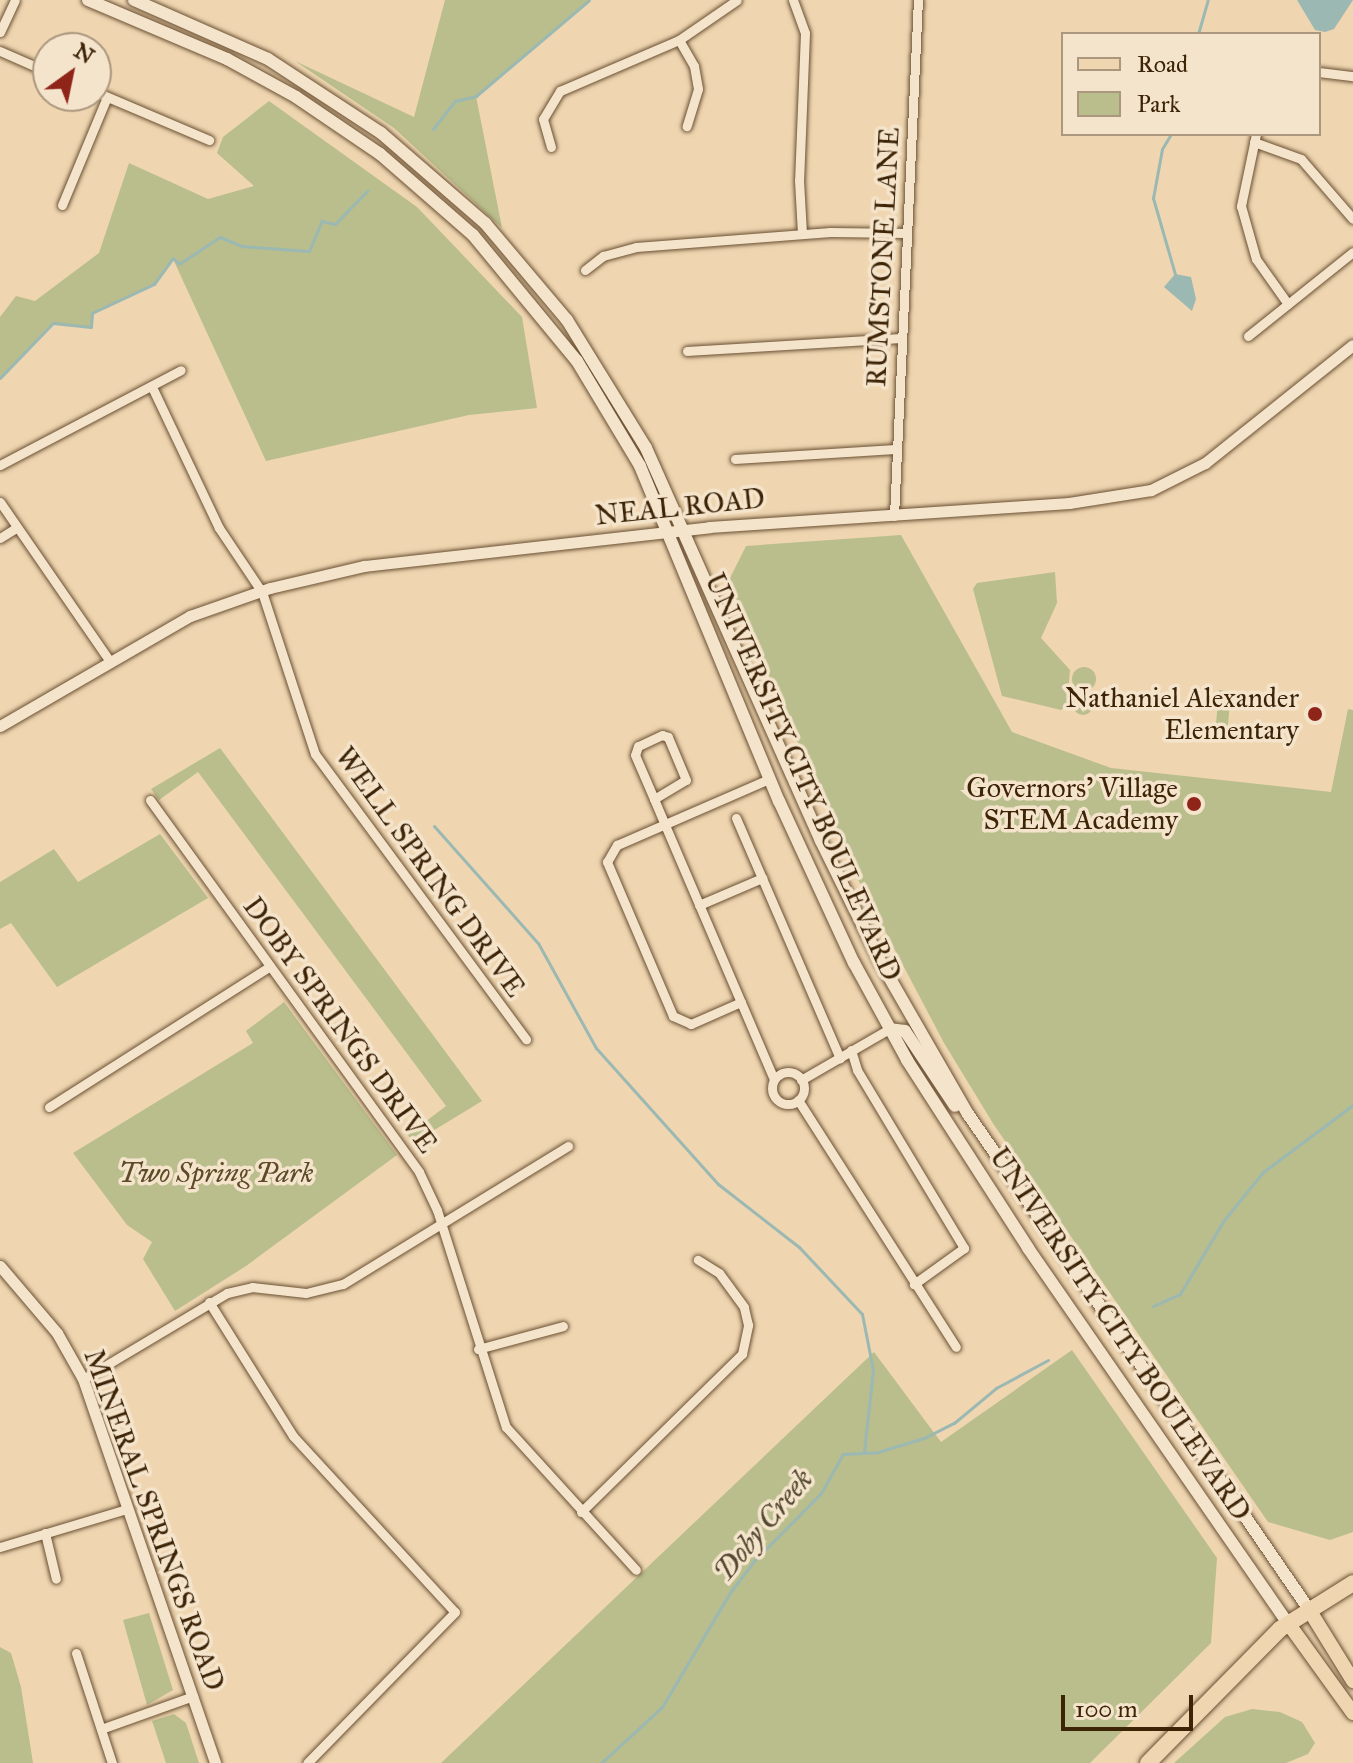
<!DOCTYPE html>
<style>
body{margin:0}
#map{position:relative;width:1353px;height:1763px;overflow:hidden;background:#efd6b1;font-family:"IM FELL Great Primer",serif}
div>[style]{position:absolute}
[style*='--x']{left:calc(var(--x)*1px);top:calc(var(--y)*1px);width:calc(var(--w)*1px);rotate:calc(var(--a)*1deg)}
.green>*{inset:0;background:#b9be8c;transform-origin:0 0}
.round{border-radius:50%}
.water>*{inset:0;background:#9bb8b2}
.stream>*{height:3px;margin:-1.5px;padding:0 1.5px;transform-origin:1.5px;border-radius:1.5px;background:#9bb8b2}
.roads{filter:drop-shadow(0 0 2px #6a5032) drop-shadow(0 0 2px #6a5032)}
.minor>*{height:9px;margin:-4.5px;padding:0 4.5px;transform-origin:4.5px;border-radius:4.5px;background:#f5e4cc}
.minor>.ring{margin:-4.5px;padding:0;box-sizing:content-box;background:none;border:9px solid #f5e4cc;border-radius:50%}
.tertiary>*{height:11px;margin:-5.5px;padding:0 5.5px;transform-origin:5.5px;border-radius:5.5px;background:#f5e4cc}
.secondary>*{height:12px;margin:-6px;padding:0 6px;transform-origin:6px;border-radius:6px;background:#f5e4cc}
.primary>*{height:14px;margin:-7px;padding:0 7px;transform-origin:7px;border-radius:7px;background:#efd6b1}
.motorway>*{height:16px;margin:-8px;padding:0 8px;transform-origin:8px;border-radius:8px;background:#efd6b1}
.dots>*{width:22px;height:22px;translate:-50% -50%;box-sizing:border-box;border:4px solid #f5e4cc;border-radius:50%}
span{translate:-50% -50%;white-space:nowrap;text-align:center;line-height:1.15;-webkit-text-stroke:7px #f5e4cc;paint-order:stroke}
.street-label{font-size:28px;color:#3d2407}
.poi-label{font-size:28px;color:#3d2407}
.right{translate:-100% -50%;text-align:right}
.park-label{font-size:28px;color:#5c4a28;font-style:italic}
.water-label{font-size:30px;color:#544932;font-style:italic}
.legend{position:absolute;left:1061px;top:32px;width:260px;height:104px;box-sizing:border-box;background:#f5e4cc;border:2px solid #ab977d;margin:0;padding:10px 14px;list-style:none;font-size:24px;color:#3d2407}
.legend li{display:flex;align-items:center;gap:16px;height:40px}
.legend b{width:40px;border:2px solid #ab977d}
.north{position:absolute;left:32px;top:32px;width:80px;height:80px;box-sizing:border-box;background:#f5e4cc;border:2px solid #ab977d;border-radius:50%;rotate:33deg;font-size:22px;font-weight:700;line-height:32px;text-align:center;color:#3d2407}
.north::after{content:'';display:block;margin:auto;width:28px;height:36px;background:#8f2418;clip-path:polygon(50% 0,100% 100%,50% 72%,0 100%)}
.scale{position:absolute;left:1061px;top:1695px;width:132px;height:36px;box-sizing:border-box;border:4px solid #3d2407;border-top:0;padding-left:10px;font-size:24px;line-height:28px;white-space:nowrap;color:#3d2407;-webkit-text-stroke:6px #f5e4cc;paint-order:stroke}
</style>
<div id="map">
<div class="green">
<i style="clip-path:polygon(445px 0,589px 0,476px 96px,502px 228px,394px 128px,295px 61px,414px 117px)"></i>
<i style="clip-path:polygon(269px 101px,417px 207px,522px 317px,537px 408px,469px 415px,266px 461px,173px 259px,154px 284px,93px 313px,91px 327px,53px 323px,0 378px,0 317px,16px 296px,35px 301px,99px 253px,129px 163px,208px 199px,254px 186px,217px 153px,223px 137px)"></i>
<i style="clip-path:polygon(901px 535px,1012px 732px,1111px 768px,1331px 792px,1348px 709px,1353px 710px,1353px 1532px,1330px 1540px,1268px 1522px,994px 1125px,944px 1043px,854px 872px,728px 582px,746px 546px)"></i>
<i style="clip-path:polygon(1055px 572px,1057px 603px,1041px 638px,1070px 670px,1067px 705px,1061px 710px,1002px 696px,973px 589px,977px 583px)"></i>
<i class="round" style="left:1072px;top:667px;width:24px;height:24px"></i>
<i style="left:1219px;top:690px;width:12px;height:36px;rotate:5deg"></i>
<i class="round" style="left:1073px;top:695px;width:20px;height:20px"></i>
<i style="clip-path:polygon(220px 748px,482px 1101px,413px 1143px,408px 1135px,446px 1106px,198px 772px,159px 800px,151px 789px)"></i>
<i style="clip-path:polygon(160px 834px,208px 898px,57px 987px,11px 923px,0 929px,0 882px,54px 849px,78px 882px)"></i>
<i style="clip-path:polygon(284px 1002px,397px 1155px,246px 1266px,175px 1311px,143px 1259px,152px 1242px,127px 1225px,73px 1153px,253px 1043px,246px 1031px)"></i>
<i style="clip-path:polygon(1072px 1350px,1217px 1558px,1211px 1643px,1090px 1763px,441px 1763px,874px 1352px,941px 1442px)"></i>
<i style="clip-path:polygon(149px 1613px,173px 1690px,147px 1705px,123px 1620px)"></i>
<i style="clip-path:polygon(0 1647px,11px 1653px,21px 1687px,33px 1763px,0 1763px)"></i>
<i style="clip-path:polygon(1252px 1709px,1280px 1712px,1302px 1722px,1315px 1743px,1308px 1754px,1286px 1763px,1174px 1763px,1225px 1717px)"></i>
<i style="clip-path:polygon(174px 1714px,186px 1723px,199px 1763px,166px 1763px,152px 1721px)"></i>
</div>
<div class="water">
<i style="clip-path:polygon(1297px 0,1353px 0,1334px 29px,1325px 32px,1315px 30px)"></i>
<i style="clip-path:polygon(1175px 274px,1191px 277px,1196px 299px,1192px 311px,1164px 287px)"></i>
</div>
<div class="stream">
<i style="--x:1198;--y:34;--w:35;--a:-74"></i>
<i style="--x:433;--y:129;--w:36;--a:-52"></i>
<i style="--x:455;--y:101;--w:22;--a:-13"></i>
<i style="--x:476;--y:96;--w:148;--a:-40.3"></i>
<i style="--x:1171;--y:134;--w:17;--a:121"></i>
<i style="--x:1162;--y:149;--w:50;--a:100.4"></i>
<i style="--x:1153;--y:198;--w:79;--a:73.9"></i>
<i style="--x:0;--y:378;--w:76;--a:-46.1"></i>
<i style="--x:53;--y:323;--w:38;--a:6"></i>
<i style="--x:91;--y:327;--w:14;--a:-86"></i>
<i style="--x:92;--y:313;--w:68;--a:-25.1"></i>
<i style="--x:154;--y:284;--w:32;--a:-54"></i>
<i style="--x:173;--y:258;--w:8;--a:45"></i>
<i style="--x:179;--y:264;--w:49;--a:-33.4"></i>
<i style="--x:220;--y:237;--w:23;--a:23"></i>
<i style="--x:241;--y:246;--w:68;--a:4.2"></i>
<i style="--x:309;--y:251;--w:33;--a:-67"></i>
<i style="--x:322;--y:221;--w:13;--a:13"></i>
<i style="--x:335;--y:224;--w:47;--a:-45.9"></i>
<i style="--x:434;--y:826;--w:157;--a:48.4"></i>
<i style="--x:538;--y:943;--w:120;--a:61.1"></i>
<i style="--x:596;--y:1048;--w:183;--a:48.1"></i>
<i style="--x:718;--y:1184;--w:103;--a:37.9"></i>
<i style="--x:799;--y:1247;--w:92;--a:46.8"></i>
<i style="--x:862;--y:1314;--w:57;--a:78.9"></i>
<i style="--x:873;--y:1370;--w:82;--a:96.3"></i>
<i style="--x:1153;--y:1306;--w:30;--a:-24"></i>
<i style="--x:1180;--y:1294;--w:86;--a:-59.3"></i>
<i style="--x:1224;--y:1220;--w:62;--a:-50.9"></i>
<i style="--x:1263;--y:1172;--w:112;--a:-36.7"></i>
<i style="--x:601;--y:1763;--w:83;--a:-42.6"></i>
<i style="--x:662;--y:1707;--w:131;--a:-59.3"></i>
<i style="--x:729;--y:1594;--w:41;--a:-52.9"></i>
<i style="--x:754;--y:1561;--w:95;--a:-45.4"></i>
<i style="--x:821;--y:1493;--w:45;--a:-60.6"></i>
<i style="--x:843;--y:1454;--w:35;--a:-3"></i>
<i style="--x:878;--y:1452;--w:48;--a:-16.9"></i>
<i style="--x:924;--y:1438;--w:34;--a:-27"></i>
<i style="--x:954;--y:1423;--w:55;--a:-39.8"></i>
<i style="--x:996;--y:1388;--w:59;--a:-28.3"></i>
</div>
<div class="roads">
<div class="minor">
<i style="--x:793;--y:0;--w:35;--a:70"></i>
<i style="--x:805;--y:33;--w:147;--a:92.3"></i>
<i style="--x:799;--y:180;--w:54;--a:86.8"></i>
<i style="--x:0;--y:32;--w:35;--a:-65"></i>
<i style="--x:679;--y:40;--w:30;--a:60"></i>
<i style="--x:694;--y:66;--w:23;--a:80"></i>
<i style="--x:698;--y:89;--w:39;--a:107"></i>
<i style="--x:0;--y:51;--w:52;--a:23.6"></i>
<i style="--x:1319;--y:72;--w:34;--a:7"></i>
<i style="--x:96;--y:92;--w:123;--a:23"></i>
<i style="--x:1256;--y:134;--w:74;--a:101.8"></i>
<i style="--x:1241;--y:206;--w:55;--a:74.2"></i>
<i style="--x:1256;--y:259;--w:55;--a:54.6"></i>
<i style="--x:1254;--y:142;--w:50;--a:19.9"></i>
<i style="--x:1301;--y:159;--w:79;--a:49.1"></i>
<i style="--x:551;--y:147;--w:29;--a:-106"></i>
<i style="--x:543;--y:119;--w:33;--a:-59"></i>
<i style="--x:560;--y:91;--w:129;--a:-23.2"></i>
<i style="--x:679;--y:40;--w:70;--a:-34.6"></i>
<i style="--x:62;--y:205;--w:117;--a:-67.4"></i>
<i style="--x:585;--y:270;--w:23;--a:-38"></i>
<i style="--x:603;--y:256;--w:34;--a:-15"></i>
<i style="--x:636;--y:247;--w:195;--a:-4.4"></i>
<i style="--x:830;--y:232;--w:77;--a:0.7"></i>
<i style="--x:1248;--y:336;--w:134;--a:-38.7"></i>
<i style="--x:687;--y:351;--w:214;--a:-3.5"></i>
<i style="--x:152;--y:387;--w:156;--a:64.6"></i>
<i style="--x:219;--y:528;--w:77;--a:56.1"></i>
<i style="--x:262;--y:592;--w:170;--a:71.9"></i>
<i style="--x:315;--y:754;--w:355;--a:53.5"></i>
<i style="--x:735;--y:459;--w:160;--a:-3.6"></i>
<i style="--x:0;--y:465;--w:204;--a:-27.7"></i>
<i style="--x:0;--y:502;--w:192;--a:55.4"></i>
<i style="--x:894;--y:516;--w:517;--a:-87.34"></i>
<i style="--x:0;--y:538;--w:19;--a:-32"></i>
<i style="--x:654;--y:799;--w:37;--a:-31"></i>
<i style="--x:686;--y:780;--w:47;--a:-112.7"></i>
<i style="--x:668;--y:737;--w:6;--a:-162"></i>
<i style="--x:662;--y:735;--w:26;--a:155"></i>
<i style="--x:638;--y:746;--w:9;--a:108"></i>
<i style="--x:635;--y:755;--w:48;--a:66.6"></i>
<i style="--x:654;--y:799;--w:28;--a:67"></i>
<i style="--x:665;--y:825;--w:276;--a:66.8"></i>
<i style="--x:150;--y:800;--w:459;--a:54.1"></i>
<i style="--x:419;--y:1172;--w:42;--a:64.7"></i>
<i style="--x:437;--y:1210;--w:228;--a:72.4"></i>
<i style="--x:506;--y:1427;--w:193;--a:47.7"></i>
<i style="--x:736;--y:818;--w:262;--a:66.6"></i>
<i style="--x:699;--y:905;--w:69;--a:-23.2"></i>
<i style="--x:741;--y:1002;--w:55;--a:156.3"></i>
<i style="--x:691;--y:1024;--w:20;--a:-156"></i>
<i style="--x:673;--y:1016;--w:168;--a:-113.2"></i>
<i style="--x:607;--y:862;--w:20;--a:-60"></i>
<i style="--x:617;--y:845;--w:166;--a:-23.5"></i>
<i style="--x:851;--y:1050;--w:21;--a:73"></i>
<i style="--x:857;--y:1070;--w:208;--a:59"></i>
<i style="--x:964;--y:1248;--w:62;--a:144.2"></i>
<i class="ring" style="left:772px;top:1072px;width:23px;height:23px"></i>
<i style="--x:801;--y:1080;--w:102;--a:-30.1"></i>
<i style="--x:798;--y:1100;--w:293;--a:57.4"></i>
<i style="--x:49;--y:1107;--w:262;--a:-32.5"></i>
<i style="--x:209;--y:1302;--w:158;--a:57.9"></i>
<i style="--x:293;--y:1436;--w:239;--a:47.4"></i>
<i style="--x:455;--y:1612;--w:211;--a:134.4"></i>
<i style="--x:478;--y:1349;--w:88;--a:-15.1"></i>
<i style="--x:83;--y:1379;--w:168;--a:-30.8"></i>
<i style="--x:227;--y:1293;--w:26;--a:-13"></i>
<i style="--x:252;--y:1287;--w:54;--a:6.3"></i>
<i style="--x:306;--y:1293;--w:38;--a:-14"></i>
<i style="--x:343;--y:1284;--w:264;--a:-31.5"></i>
<i style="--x:581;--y:1512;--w:226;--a:-44.5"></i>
<i style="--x:742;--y:1354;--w:30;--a:-78"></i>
<i style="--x:748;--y:1325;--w:18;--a:-103"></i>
<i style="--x:744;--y:1307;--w:42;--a:-126.3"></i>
<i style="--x:719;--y:1273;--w:25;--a:-148"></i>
<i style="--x:45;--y:1533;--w:47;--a:76.6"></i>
<i style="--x:0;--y:1547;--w:133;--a:-16.7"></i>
<i style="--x:76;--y:1653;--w:116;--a:71.9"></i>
<i style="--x:101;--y:1729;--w:98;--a:-19.7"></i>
</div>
<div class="tertiary">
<i style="--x:0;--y:726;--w:220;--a:-30.1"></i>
<i style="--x:190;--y:616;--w:85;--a:-19.3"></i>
<i style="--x:270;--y:588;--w:97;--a:-13.2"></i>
<i style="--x:364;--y:566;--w:347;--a:-6.4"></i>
<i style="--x:709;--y:527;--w:361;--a:-3.8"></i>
<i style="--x:1069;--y:503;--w:83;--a:-9"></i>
<i style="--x:1151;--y:490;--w:60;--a:-26.6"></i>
<i style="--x:1205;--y:463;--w:189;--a:-38.6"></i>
<i style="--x:0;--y:1266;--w:88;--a:49.6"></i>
<i style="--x:57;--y:1333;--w:53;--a:60.5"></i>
<i style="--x:83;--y:1379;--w:406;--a:71"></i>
</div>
<div class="secondary">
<i style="--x:88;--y:0;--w:151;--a:23"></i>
<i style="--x:227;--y:59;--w:79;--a:28.8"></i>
<i style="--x:296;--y:97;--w:102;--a:34.2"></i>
<i style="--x:380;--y:154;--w:123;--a:41.1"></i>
<i style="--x:473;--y:235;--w:163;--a:50.5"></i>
<i style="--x:577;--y:361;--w:122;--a:59"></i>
<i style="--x:640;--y:466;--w:363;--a:67.5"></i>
<i style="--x:779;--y:801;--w:179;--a:65.2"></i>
<i style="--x:854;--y:963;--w:111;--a:61.3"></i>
<i style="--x:907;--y:1060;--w:224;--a:57.2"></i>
<i style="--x:1028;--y:1248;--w:456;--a:55.3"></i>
<i style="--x:134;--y:0;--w:146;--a:23.8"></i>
<i style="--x:268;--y:59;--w:135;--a:33.2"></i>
<i style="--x:381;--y:133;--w:138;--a:40.9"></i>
<i style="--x:485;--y:223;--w:127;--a:49.8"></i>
<i style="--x:567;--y:320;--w:150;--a:58.3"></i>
<i style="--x:646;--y:448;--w:430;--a:66"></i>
<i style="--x:821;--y:841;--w:136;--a:63.8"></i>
<i style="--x:881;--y:963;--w:174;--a:60.1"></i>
<i style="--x:968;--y:1114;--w:600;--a:55.46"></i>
<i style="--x:889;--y:1029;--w:16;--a:7"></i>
<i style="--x:905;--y:1031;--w:90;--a:56.3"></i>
</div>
<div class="primary">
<i style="--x:1308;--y:1608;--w:86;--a:58.3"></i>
<i style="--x:1288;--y:1623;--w:111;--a:54.2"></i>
</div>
<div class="motorway">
<i style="--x:1148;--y:1763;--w:188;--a:-45.4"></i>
<i style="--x:1280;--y:1629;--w:86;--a:-32.2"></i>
</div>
</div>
<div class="dots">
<i style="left:1315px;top:714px;background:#8f2418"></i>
<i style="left:1194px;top:804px;background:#8f2418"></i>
</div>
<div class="street-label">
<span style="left:883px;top:257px;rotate:-87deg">RUMSTONE LANE</span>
<span style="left:680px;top:507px;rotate:-6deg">NEAL ROAD</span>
<span style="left:803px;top:777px;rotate:66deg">UNIVERSITY CITY BOULEVARD</span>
<span style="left:430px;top:872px;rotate:54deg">WELL SPRING DRIVE</span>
<span style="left:340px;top:1025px;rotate:54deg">DOBY SPRINGS DRIVE</span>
<span style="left:1120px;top:1334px;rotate:56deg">UNIVERSITY CITY BOULEVARD</span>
<span style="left:154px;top:1520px;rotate:70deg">MINERAL SPRINGS ROAD</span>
</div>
<div class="poi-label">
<span class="right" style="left:1299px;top:714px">Nathaniel Alexander<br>Elementary</span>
<span class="right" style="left:1178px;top:804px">Governors' Village<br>STEM Academy</span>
</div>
<div class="park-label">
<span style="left:216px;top:1173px">Two Spring Park</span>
</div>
<div class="water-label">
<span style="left:763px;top:1525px;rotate:-50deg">Doby Creek</span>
</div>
<ul class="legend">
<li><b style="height:10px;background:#efd6b1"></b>Road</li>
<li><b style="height:22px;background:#b9be8c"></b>Park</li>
</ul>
<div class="north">N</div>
<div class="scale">100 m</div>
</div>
